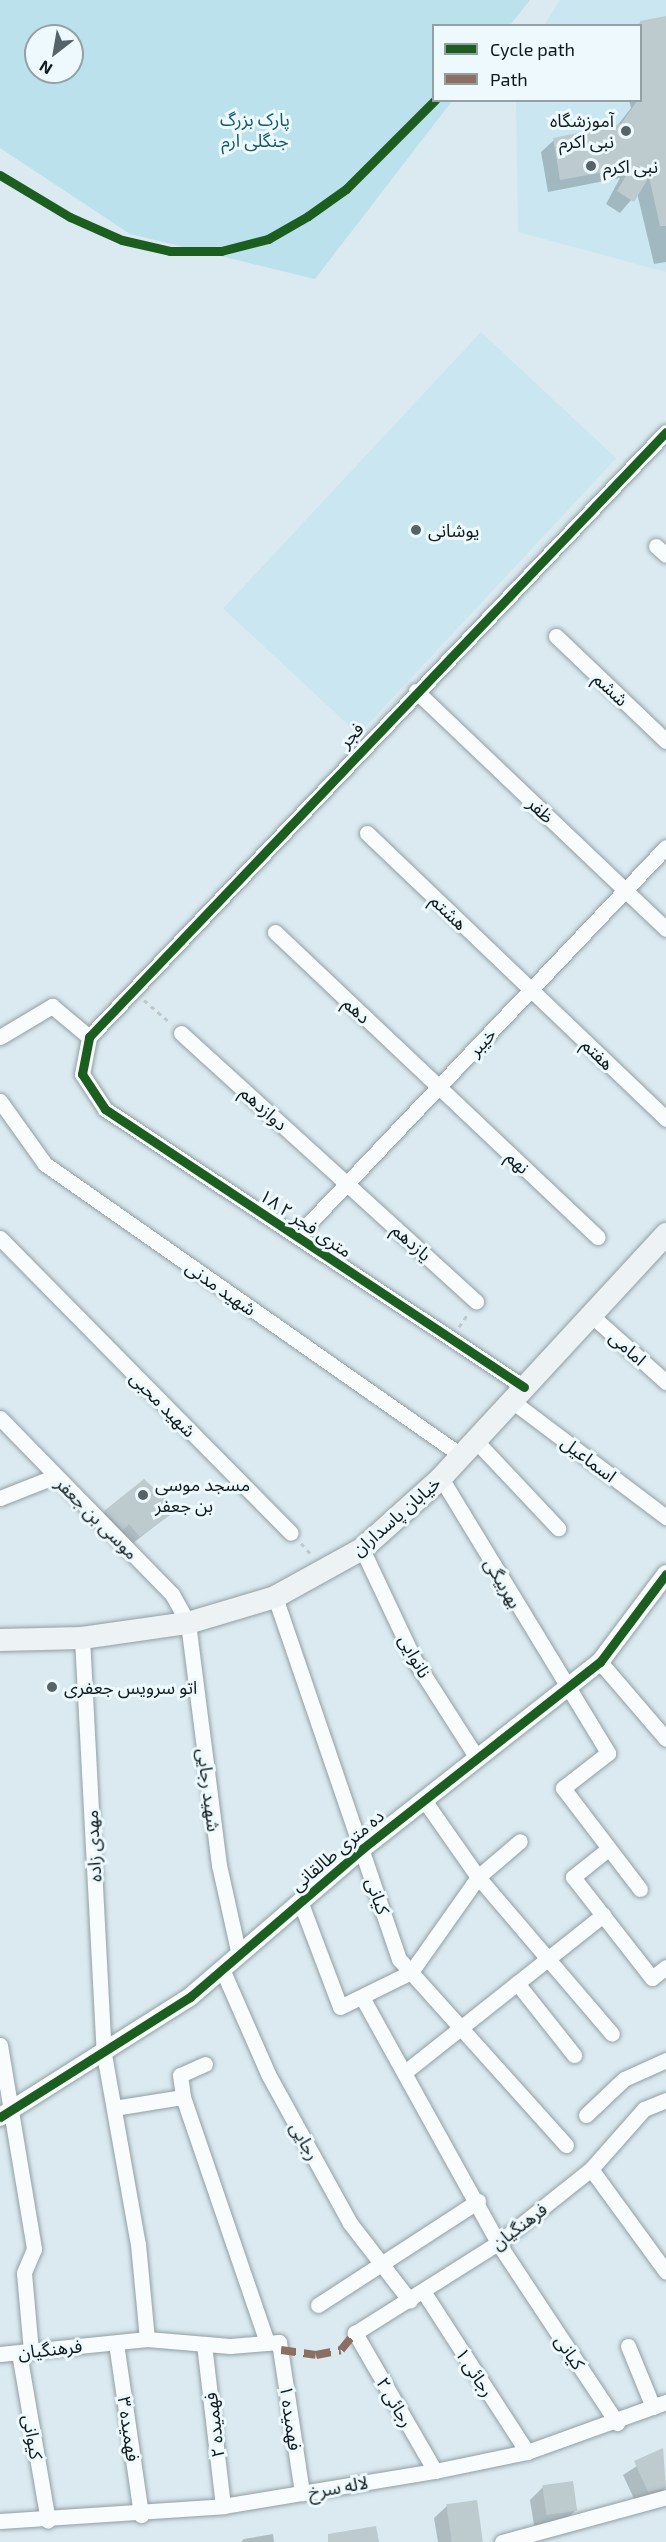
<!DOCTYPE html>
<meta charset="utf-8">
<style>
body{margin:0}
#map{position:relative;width:666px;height:2542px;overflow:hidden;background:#daeaf0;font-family:"Exo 2","Noto Sans Arabic",sans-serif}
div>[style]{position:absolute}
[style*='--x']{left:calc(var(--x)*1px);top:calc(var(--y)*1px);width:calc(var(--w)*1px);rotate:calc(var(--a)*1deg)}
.built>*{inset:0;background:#cae7f1;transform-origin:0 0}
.green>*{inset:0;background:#bbe1ed}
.shadow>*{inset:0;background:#0003}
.building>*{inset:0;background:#bdcace;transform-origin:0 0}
.path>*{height:3px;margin-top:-1.5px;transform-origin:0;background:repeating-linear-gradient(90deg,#c1c8ca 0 4.5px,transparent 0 9px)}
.roads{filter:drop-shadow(0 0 2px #929fa4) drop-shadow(0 0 2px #929fa4)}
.minor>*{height:15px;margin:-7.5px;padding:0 7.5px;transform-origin:7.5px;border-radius:7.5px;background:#f9fcfd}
.tertiary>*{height:18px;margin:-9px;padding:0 9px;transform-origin:9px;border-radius:9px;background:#f9fcfd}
.primary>*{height:22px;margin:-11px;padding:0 11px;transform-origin:11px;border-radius:11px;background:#edf3f5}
.quiet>*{height:8px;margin-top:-4px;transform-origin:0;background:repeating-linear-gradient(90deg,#8d6e63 0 15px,transparent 0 23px)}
.cycleway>*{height:9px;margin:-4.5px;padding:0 4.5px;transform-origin:4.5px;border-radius:4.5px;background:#1b5e20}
.dots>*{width:16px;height:16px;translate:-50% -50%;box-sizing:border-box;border:3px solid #edf9fd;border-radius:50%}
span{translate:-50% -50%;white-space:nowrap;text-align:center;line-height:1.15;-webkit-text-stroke:6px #edf9fd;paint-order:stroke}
.park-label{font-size:18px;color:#0f5769}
.poi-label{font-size:18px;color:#0f1a1e}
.right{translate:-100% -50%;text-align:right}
.left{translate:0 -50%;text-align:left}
.street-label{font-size:18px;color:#0f1a1e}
.legend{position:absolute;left:432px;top:24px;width:210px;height:78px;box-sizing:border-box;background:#edf9fd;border:2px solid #94a0a4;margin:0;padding:8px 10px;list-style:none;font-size:18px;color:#0f1a1e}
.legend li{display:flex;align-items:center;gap:12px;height:30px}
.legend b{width:30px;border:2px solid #94a0a4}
.north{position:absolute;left:24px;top:24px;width:60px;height:60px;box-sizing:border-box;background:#edf9fd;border:2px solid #94a0a4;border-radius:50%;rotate:211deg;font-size:16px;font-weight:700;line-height:24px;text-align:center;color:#0f1a1e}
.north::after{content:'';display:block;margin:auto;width:21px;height:27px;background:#566368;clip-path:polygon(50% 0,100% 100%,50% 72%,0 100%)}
</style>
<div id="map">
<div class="built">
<i style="clip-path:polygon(560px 0,666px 0,666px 272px,518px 232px,516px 101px,640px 100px,640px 26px,544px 25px)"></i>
<i style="left:481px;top:332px;width:185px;height:378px;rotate:43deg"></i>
</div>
<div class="green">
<i style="clip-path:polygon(evenodd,0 0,530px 0,510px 25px,434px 26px,434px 100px,452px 101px,315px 279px,130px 234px,0 148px,0 0,36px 36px,72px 36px,72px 72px,36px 72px,36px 36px)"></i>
</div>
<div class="shadow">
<i style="clip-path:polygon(666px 17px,666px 262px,654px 264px,637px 193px,620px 213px,606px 204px,620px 178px,548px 192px,541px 152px,554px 140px,617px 126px,631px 108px,629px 100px,640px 100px,640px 26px,630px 26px)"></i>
<i style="clip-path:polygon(175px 1510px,127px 1548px,116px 1535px,110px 1541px,93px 1524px,105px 1512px)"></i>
<i style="clip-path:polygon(662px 2450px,666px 2506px,655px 2499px,636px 2503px,623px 2475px)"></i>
<i style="clip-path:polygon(543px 2487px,575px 2511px,563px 2523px,535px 2531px,530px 2500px)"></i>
<i style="clip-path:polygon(447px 2506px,481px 2542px,438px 2542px,434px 2518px)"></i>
<i style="clip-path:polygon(273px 2534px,274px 2542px,241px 2542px,244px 2539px)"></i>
</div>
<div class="building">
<i style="clip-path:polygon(666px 16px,666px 226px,660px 226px,649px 177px,634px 202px,617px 191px,631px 167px,560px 180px,553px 138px,621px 124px,642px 94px,640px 21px)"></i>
<i style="clip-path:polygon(144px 1479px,177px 1510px,140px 1537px,129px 1524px,123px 1530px,104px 1511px)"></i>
<i style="clip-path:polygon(663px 2448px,666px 2488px,648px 2492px,634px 2461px)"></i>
<i style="left:573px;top:2481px;width:30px;height:31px;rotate:82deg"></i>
<i style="left:477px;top:2500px;width:42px;height:31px;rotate:82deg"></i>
<i style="clip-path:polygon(376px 2526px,379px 2542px,328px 2542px,328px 2534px)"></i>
</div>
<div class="path">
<i style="--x:144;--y:1000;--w:33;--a:41"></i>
<i style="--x:459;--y:1327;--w:14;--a:-56"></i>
<i style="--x:301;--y:1543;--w:15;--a:48"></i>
</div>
<div class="roads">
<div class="minor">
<i style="--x:656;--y:546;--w:13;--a:42"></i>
<i style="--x:556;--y:636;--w:152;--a:43.7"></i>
<i style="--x:416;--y:691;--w:345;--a:43.6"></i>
<i style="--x:367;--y:833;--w:414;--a:43.7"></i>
<i style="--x:275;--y:932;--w:444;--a:43.4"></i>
<i style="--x:181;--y:1033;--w:399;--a:42.3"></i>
<i style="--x:0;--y:1037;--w:61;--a:-30.8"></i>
<i style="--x:52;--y:1006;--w:48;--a:40"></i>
<i style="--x:0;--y:1101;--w:77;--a:54.5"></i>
<i style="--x:45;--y:1164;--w:509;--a:35"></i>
<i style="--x:297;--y:1236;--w:536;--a:-46.51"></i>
<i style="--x:0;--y:1238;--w:414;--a:45.4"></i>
<i style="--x:591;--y:1315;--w:101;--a:41.8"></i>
<i style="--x:524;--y:1387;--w:503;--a:-146.44"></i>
<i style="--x:105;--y:1109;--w:42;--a:-123.3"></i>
<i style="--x:82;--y:1074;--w:38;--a:-79"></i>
<i style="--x:89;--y:1037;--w:836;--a:-46.36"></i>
<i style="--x:512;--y:1401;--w:193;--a:37"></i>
<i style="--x:0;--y:1418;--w:246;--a:45.7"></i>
<i style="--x:172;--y:1594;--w:33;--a:61"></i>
<i style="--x:188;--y:1623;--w:244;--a:82.7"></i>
<i style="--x:219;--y:1865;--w:92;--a:77.5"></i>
<i style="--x:476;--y:1441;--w:120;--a:46.7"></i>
<i style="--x:441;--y:1478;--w:322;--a:58.7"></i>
<i style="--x:608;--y:1753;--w:57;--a:142.1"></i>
<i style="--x:563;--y:1788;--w:127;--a:52.7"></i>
<i style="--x:0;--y:1498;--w:60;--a:-21.4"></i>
<i style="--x:362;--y:1549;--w:124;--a:64.7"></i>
<i style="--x:415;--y:1661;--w:115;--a:57.4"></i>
<i style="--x:275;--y:1597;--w:383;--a:71.1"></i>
<i style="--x:399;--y:1959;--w:250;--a:48.1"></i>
<i style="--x:82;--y:1638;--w:417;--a:87"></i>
<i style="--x:104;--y:2054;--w:193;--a:79.9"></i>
<i style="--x:138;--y:2244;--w:95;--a:84.6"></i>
<i style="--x:600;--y:1662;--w:101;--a:49.4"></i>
<i style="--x:424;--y:1800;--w:94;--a:55"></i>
<i style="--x:478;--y:1877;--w:206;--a:49.5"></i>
<i style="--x:608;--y:1849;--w:45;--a:141.3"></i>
<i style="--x:573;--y:1877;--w:128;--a:52"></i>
<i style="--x:652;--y:1978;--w:18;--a:-38"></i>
<i style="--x:300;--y:1901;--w:113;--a:69.3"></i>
<i style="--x:340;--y:2007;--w:79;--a:-26.2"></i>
<i style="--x:411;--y:1972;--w:116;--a:-54.8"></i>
<i style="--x:478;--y:1877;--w:55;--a:-40.6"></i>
<i style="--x:222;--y:1969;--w:115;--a:66.3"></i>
<i style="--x:268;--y:2074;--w:170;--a:61.2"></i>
<i style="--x:350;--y:2223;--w:98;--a:52.4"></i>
<i style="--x:517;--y:1983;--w:92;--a:51.6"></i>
<i style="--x:363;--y:1999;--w:279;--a:61"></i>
<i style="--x:498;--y:2243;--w:216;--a:56.5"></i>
<i style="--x:0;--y:2045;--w:207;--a:80.5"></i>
<i style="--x:34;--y:2249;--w:26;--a:113"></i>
<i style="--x:24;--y:2273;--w:79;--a:84.9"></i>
<i style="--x:205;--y:2064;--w:27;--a:156"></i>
<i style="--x:180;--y:2075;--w:22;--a:82"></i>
<i style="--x:183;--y:2097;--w:260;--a:71.1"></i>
<i style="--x:405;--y:2072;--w:253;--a:-38.4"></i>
<i style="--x:114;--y:2108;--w:70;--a:-9.1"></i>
<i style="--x:586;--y:2115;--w:52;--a:-43.5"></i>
<i style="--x:624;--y:2079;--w:46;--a:-24.3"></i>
<i style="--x:591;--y:2169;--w:127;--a:53.9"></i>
<i style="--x:423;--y:2291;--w:192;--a:57.1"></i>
<i style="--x:318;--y:2305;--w:191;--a:-33"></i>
<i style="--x:116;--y:2343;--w:174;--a:81.7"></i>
<i style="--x:204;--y:2344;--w:163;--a:83.3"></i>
<i style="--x:628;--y:2346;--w:66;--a:67.7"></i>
<i style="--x:19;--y:2353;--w:170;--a:80.2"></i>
<i style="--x:0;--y:2354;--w:148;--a:-5.8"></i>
<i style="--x:147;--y:2339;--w:83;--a:4.8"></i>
<i style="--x:230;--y:2346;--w:49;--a:-4.7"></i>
<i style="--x:279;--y:2342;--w:153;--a:81.3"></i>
<i style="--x:435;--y:2471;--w:160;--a:-120.1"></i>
<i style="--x:355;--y:2333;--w:169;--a:-32.2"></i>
<i style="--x:498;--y:2243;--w:119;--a:-38.5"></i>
<i style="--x:591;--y:2169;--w:80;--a:-48.5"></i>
<i style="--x:644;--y:2109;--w:24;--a:-22"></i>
<i style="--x:0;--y:2521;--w:224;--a:-3.8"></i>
<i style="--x:223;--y:2506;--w:215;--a:-9.4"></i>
<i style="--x:435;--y:2471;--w:94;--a:-11.7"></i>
<i style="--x:527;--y:2452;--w:148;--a:-19.8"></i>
<i style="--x:502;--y:2542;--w:170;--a:-15.3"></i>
</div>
<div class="tertiary">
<i style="--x:0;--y:2117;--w:225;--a:-32.3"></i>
<i style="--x:190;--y:1997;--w:227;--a:-40.7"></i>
<i style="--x:362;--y:1849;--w:303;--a:-38.2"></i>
<i style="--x:600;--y:1662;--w:110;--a:-53.1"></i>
</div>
<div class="primary">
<i style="--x:0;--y:1640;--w:82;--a:-1.4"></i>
<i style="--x:82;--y:1638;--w:107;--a:-8.1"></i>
<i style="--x:188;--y:1623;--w:91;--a:-16.6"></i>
<i style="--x:275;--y:1597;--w:99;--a:-28.9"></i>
<i style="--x:362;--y:1549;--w:106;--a:-41.9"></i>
<i style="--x:441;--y:1478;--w:332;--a:-47.3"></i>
</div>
</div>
<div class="quiet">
<i style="--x:281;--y:2350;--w:35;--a:8"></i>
<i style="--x:316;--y:2355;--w:25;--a:-11"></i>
<i style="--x:341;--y:2350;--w:22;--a:-51"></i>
</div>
<div class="cycleway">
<i style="--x:0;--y:175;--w:82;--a:31"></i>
<i style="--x:70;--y:217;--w:57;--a:23.9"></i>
<i style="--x:122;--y:240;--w:49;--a:12.9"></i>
<i style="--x:170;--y:251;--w:51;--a:0"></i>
<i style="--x:221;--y:251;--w:49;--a:-14.3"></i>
<i style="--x:268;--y:239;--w:46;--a:-29.9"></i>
<i style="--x:308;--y:216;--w:47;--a:-35.4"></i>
<i style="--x:346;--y:189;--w:126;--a:-45"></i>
<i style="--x:524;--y:1387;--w:503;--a:-146.44"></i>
<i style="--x:105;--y:1109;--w:42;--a:-123.3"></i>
<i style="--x:82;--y:1074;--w:38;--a:-79"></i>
<i style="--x:89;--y:1037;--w:836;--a:-46.36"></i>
<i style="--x:0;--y:2117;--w:225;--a:-32.3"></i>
<i style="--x:190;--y:1997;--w:227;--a:-40.7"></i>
<i style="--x:362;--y:1849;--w:303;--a:-38.2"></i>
<i style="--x:600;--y:1662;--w:110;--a:-53.1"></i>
</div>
<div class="dots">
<i style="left:626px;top:131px;background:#566368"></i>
<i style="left:591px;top:166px;background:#566368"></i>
<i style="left:416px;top:530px;background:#566368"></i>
<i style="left:143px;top:1495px;background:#566368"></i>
<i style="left:52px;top:1687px;background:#566368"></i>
</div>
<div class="park-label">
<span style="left:255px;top:130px">پارک بزرگ<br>جنگلی ارم</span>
</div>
<div class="poi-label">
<span class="right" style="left:614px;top:131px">آموزشگاه<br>نبی اکرم</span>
<span class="left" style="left:603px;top:166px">نبی اکرم</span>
<span class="left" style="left:428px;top:530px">یوشانی</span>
<span class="left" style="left:155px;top:1495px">مسجد موسی<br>بن جعفر</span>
<span class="left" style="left:64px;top:1687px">اتو سرویس جعفری</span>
</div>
<div class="street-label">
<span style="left:611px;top:689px;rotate:43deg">ششم</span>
<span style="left:351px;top:735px;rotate:-47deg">فجر</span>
<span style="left:541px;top:810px;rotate:44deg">ظفر</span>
<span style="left:449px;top:912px;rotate:44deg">هشتم</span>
<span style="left:357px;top:1010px;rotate:43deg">دهم</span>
<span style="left:482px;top:1042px;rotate:-47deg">خیبر</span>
<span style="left:598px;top:1054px;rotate:44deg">هفتم</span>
<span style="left:264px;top:1108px;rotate:42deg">دوازدهم</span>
<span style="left:518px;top:1162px;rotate:43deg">نهم</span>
<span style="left:306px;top:1223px;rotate:34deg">۱۸ متری فجر ۲</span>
<span style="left:412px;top:1242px;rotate:42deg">یازدهم</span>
<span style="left:221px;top:1288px;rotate:35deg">شهید مدنی</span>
<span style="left:628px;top:1348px;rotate:42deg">امامی</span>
<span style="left:163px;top:1404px;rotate:45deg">شهید محبی</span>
<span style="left:589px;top:1459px;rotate:37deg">اسماعیل</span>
<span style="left:396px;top:1516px;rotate:-41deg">خیابان پاسداران</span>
<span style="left:97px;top:1518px;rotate:45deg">موسی بن جعفر</span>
<span style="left:503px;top:1583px;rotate:60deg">بهربیگی</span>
<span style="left:415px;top:1656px;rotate:61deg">نانوایی</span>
<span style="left:209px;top:1790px;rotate:83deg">شهید رجایی</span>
<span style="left:93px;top:1846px;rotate:-93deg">مهدی زاده</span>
<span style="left:337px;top:1850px;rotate:-40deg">ده متری طالقانی</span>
<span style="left:378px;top:1896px;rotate:71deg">کیانی</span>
<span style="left:305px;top:2141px;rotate:61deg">رجایی</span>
<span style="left:519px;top:2226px;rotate:-37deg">فرهنگیان</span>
<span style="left:50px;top:2349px;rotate:-6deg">فرهنگیان</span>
<span style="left:570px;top:2352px;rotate:56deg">کیانی</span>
<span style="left:475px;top:2372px;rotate:57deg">رجائی ۱</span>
<span style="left:395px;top:2402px;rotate:60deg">رجائی ۲</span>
<span style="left:291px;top:2418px;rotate:82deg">فهمیده ۱</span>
<span style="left:214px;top:2425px;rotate:-97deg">فهمیده ۲</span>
<span style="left:129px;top:2429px;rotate:82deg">فهمیده ۳</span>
<span style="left:33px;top:2437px;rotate:80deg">کیوانی</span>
<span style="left:338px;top:2487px;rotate:-10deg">لاله سرخ</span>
</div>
<ul class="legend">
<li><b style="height:8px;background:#1b5e20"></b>Cycle path</li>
<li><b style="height:8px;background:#8d6e63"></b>Path</li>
</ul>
<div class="north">N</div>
</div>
